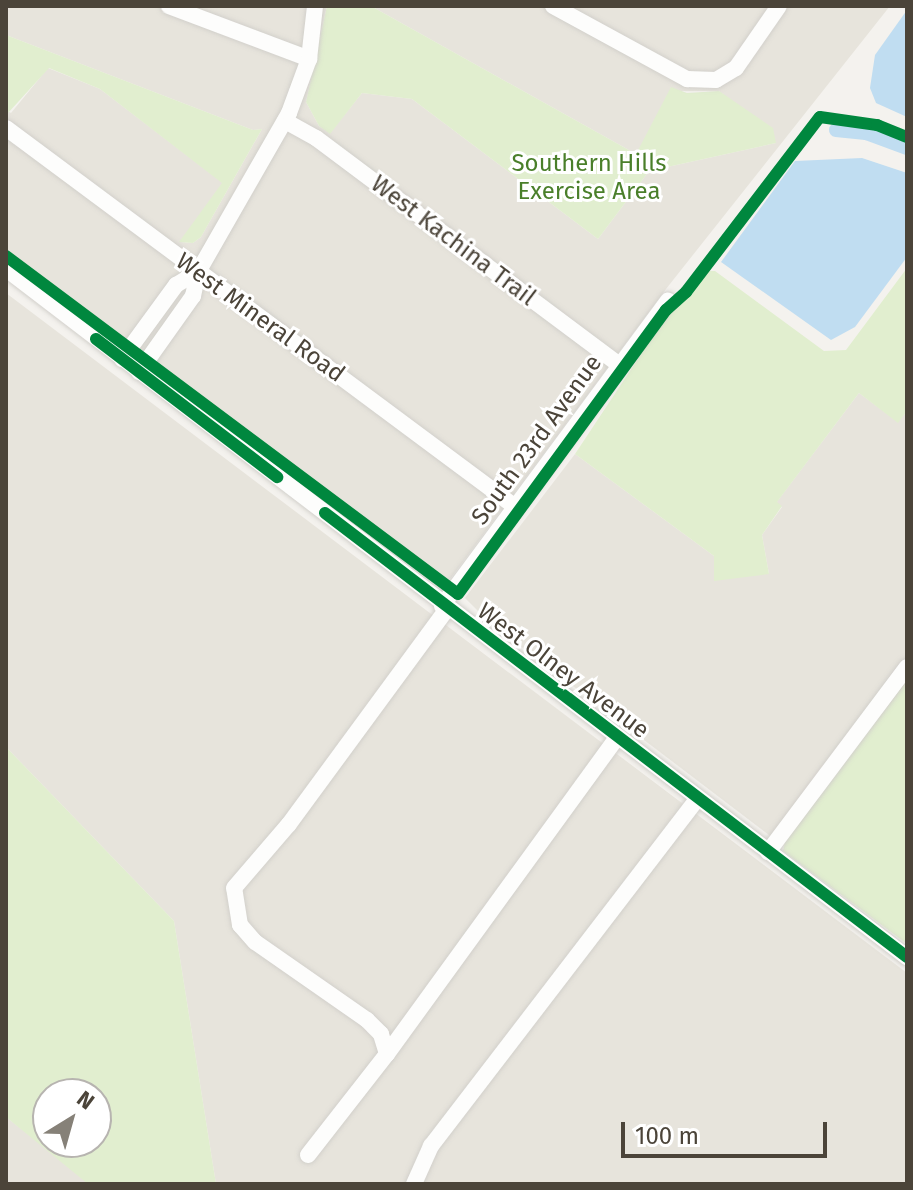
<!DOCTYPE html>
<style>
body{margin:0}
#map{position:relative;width:913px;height:1190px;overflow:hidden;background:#f4f2ee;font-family:"Fira Sans",sans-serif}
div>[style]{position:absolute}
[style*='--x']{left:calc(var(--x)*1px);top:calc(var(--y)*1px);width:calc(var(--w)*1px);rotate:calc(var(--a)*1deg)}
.residential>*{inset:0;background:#e7e4dc}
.green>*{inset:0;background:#e1eecf}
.water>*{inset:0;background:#c0ddf1}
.canal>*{height:14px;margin:-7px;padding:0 7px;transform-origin:7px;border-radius:7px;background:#c0ddf1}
.roads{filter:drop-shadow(0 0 2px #d2d0cb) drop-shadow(0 0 2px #d2d0cb)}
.street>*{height:16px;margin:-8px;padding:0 8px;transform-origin:8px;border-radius:8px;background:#fdfdfc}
.cycleway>*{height:12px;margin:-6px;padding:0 6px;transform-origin:6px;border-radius:6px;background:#00873e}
span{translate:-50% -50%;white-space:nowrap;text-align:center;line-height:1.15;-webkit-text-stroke:6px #fff;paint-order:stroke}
.park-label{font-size:24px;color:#4a7f2a}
.street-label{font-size:24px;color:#4b4439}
.frame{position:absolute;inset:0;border:8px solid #4b4439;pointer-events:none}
.north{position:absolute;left:32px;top:1078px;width:80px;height:80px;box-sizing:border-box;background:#fff;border:2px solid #b7b4b0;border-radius:50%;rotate:37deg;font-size:22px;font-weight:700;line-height:32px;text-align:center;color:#4b4439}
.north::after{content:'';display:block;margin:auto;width:28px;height:36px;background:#868178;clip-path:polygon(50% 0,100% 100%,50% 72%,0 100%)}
.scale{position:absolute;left:621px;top:1122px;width:206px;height:36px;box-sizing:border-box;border:4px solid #4b4439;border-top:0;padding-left:10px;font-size:24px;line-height:28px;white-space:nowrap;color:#4b4439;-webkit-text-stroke:6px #fff;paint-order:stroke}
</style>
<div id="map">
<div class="residential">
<i style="clip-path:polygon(6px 6px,327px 6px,306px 102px,319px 126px,330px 133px,362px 93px,412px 99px,598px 239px,649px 171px,776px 143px,719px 91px,680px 91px,636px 154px,371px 6px,890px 6px,666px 289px,450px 579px,433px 581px,6px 260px,6px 110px,11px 113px,48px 68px,100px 89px,223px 183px,180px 242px,193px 243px,201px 237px,262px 129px,253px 130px,6px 35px)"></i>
<i style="clip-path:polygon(6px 293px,907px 973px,907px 1184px,216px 1184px,174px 921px,6px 747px)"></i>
<i style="clip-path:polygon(859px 393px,898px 422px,907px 411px,907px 661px,773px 838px,490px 623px,465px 598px,575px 454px,714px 556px,769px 574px,762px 535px,782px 507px,776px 503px)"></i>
<i style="clip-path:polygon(6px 1117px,82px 1176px,88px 1184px,6px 1184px)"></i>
</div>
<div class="green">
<i style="clip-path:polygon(327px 6px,371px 6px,636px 154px,671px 87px,687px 93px,719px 91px,773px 128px,776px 143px,649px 171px,598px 239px,412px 99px,362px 93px,330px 134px,319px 126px,306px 102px)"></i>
<i style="clip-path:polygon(6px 35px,253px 130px,262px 129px,201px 237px,193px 243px,179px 242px,222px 183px,100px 89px,49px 68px,8px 113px)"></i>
<i style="clip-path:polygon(907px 268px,907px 411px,898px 423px,859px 393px,777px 502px,782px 506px,762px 535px,769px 574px,714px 581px,714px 556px,575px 454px,669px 312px,707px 271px,715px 271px,824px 351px,846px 350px)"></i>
<i style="clip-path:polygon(907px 673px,907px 944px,783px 851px,787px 832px)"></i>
<i style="clip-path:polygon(evenodd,6px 747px,174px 921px,216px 1184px,88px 1184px,6px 1117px,6px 747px,96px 1094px,96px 1142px,48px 1142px,48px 1094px,96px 1094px)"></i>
</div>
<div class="water">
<i style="clip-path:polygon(907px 10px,907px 117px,876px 103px,870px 88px,875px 55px)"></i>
<i style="clip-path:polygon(862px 158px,907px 173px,907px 257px,855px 327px,831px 340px,721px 262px,795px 161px)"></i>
</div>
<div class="canal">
<i style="--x:836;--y:130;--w:30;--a:6"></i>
<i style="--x:866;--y:133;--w:44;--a:20.1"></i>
</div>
<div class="roads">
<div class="street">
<i style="--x:169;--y:6;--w:150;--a:20.7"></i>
<i style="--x:553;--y:6;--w:153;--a:28.6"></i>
<i style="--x:687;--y:79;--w:29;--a:2"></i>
<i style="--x:716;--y:80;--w:23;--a:-31"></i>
<i style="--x:736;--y:68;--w:75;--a:-55.3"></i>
<i style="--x:285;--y:121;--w:35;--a:29"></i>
<i style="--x:316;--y:138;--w:379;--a:36.8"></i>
<i style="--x:6;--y:128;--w:633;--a:36.65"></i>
<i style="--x:6;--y:269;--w:1134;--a:37.37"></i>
<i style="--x:122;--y:359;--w:92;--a:-53.9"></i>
<i style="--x:176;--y:285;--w:26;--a:-31"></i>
<i style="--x:139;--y:372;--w:93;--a:-54.6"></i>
<i style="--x:193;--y:296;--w:25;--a:-78"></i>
<i style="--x:198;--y:272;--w:183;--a:-60.2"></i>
<i style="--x:289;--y:113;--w:58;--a:-69.7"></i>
<i style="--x:309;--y:59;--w:53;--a:-83.5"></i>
<i style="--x:442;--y:606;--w:380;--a:-53.5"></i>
<i style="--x:768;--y:852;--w:231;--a:-53.1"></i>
<i style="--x:387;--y:1054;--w:391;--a:-54"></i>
<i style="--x:308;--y:1155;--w:128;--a:-52"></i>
<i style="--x:387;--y:1054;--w:21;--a:-107"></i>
<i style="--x:381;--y:1034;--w:20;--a:-135"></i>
<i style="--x:367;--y:1020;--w:136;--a:-145.1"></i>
<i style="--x:255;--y:942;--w:23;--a:-131"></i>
<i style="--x:240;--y:925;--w:37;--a:-99"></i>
<i style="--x:234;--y:888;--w:84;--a:-49.3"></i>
<i style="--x:289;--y:824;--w:265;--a:-53.7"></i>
<i style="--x:414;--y:1184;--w:42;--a:-65.9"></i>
<i style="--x:431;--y:1146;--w:437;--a:-52.5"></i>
</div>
</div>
<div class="cycleway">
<i style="--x:6;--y:256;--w:564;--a:36.79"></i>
<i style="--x:458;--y:594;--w:352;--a:-53.8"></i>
<i style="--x:666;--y:310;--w:27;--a:-42"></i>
<i style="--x:686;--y:292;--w:220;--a:-52.6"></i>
<i style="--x:820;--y:117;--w:58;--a:8"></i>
<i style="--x:877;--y:125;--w:32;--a:22"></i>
<i style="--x:96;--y:339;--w:228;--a:37.3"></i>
<i style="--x:325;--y:513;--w:732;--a:37.34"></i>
</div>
<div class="park-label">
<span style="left:589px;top:178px">Southern Hills<br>Exercise Area</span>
</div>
<div class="street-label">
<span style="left:453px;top:241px;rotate:37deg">West Kachina Trail</span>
<span style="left:260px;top:318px;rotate:36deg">West Mineral Road</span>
<span style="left:537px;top:440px;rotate:-54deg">South 23rd Avenue</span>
<span style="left:563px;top:671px;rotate:37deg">West Olney Avenue</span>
</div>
<div class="frame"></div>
<div class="north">N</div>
<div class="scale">100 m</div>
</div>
